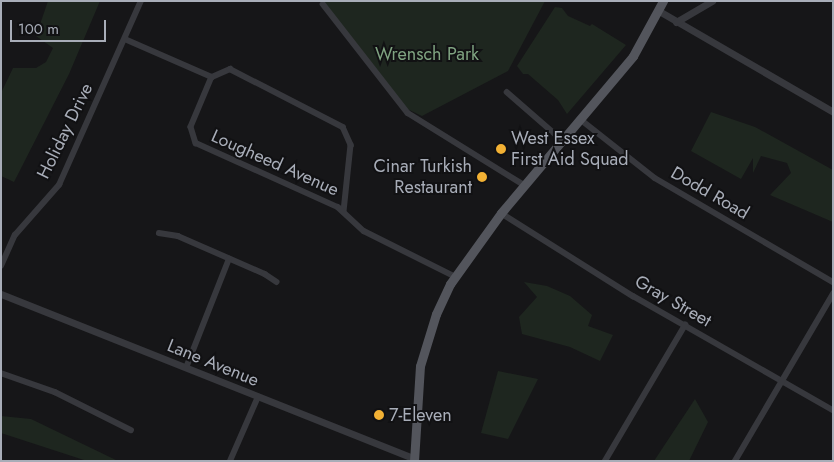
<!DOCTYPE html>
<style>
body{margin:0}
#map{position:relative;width:834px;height:462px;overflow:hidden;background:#161618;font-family:Jost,sans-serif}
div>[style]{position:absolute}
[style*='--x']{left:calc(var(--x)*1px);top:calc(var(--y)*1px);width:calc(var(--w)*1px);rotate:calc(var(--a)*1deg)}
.green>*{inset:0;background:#1e261f}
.minor>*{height:5.5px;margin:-2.75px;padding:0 2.75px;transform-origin:2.75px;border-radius:2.75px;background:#37383d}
.tertiary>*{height:7px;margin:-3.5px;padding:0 3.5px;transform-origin:3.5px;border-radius:3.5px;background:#37383d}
.primary>*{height:9px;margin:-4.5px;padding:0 4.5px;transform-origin:4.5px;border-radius:4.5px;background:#53555c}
.dots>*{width:14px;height:14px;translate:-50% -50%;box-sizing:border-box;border:2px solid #111113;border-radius:50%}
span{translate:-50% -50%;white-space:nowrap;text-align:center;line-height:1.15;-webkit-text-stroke:4px #111113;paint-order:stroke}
.park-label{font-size:18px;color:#7fa381}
.street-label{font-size:18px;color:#a8adb8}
.poi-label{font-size:18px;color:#a8adb8}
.left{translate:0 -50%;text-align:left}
.right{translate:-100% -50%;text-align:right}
.frame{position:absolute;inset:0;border:2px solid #a8adb8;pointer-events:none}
.scale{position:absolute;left:10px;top:20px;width:96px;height:22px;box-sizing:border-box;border:2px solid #a8adb8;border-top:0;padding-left:6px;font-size:15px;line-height:18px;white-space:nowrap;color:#a8adb8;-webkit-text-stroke:4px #111113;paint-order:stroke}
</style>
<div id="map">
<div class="green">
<i style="clip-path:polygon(48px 1px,100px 1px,69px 74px,14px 182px,1px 176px,1px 93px,13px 68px,36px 68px,46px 62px,53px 48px,36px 36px)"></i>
<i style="clip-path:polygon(321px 1px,545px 1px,508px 71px,422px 116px,403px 107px,391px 95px)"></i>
<i style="clip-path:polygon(555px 7px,562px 8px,568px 16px,590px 26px,592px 24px,626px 45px,567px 114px,558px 100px,528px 74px,523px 74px,517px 66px)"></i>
<i style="clip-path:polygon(711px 112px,755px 127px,833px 170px,833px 222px,770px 195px,791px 173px,787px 163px,761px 156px,753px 173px,753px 158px,741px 179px,691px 151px)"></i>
<i style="clip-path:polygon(524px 282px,547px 286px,570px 296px,592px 315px,588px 326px,613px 335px,600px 361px,570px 347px,522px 334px,519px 317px,537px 297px)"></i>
<i style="clip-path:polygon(498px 371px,538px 379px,508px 439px,481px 433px)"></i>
<i style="clip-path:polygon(695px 399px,708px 422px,689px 461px,654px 461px)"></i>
<i style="clip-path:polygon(1px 416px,31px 419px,118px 461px,87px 461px,1px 433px)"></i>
</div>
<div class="minor">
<i style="--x:323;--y:4;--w:138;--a:52.1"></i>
<i style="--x:408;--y:113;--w:137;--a:31.8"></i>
<i style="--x:125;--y:39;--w:95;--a:23.6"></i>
<i style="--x:212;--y:77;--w:20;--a:-24"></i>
<i style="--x:230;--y:69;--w:127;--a:27.2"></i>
<i style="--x:343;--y:127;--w:20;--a:66"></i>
<i style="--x:351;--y:145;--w:67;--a:96"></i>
<i style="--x:212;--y:77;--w:54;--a:112.8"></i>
<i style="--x:191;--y:127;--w:17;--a:73"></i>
<i style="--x:196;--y:143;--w:156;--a:24.3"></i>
<i style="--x:338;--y:207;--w:35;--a:43"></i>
<i style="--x:364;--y:231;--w:101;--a:26.6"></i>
<i style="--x:507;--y:92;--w:73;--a:41.1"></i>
<i style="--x:580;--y:119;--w:95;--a:38.2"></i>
<i style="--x:655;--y:178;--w:206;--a:30.3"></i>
<i style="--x:501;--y:213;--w:156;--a:32.2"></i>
<i style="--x:633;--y:296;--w:230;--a:29.7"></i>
<i style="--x:159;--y:233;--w:19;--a:9"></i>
<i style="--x:178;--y:236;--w:95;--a:23.6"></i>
<i style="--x:265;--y:274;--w:14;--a:34"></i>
<i style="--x:1;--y:266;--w:34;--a:-66"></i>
<i style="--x:15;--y:235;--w:67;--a:-48.7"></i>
<i style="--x:59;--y:185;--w:201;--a:-66"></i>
<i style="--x:186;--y:368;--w:117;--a:-68.5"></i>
<i style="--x:1;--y:373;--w:57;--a:19.4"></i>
<i style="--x:55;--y:392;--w:85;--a:26.6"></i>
<i style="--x:230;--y:461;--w:70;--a:-66.4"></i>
<i style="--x:605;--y:461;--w:158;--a:-59.5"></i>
<i style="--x:735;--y:461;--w:194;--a:-59.6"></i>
</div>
<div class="tertiary">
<i style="--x:659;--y:11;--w:201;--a:30.1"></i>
<i style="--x:676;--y:22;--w:42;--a:-30.3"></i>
<i style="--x:1;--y:294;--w:444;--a:21.7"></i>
</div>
<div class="primary">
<i style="--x:414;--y:461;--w:95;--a:-86.4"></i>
<i style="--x:420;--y:366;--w:54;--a:-72.9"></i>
<i style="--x:436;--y:314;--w:33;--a:-65"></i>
<i style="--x:450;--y:284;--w:87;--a:-54.3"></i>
<i style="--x:501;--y:213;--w:205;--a:-49.9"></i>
<i style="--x:633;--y:56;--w:63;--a:-61.4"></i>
</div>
<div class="dots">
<i style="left:501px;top:149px;background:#f2b134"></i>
<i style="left:482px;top:177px;background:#f2b134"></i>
<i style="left:379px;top:415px;background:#f2b134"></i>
</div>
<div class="park-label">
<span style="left:427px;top:54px">Wrensch Park</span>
</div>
<div class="street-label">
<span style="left:65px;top:131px;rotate:-64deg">Holiday Drive</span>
<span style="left:275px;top:163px;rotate:24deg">Lougheed Avenue</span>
<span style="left:710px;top:193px;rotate:30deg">Dodd Road</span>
<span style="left:673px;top:301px;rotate:30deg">Gray Street</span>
<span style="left:213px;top:363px;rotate:22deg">Lane Avenue</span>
</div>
<div class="poi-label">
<span class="left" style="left:511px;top:149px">West Essex<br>First Aid Squad</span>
<span class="right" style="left:472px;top:177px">Cinar Turkish<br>Restaurant</span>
<span class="left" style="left:389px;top:415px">7-Eleven</span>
</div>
<div class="frame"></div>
<div class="scale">100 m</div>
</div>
